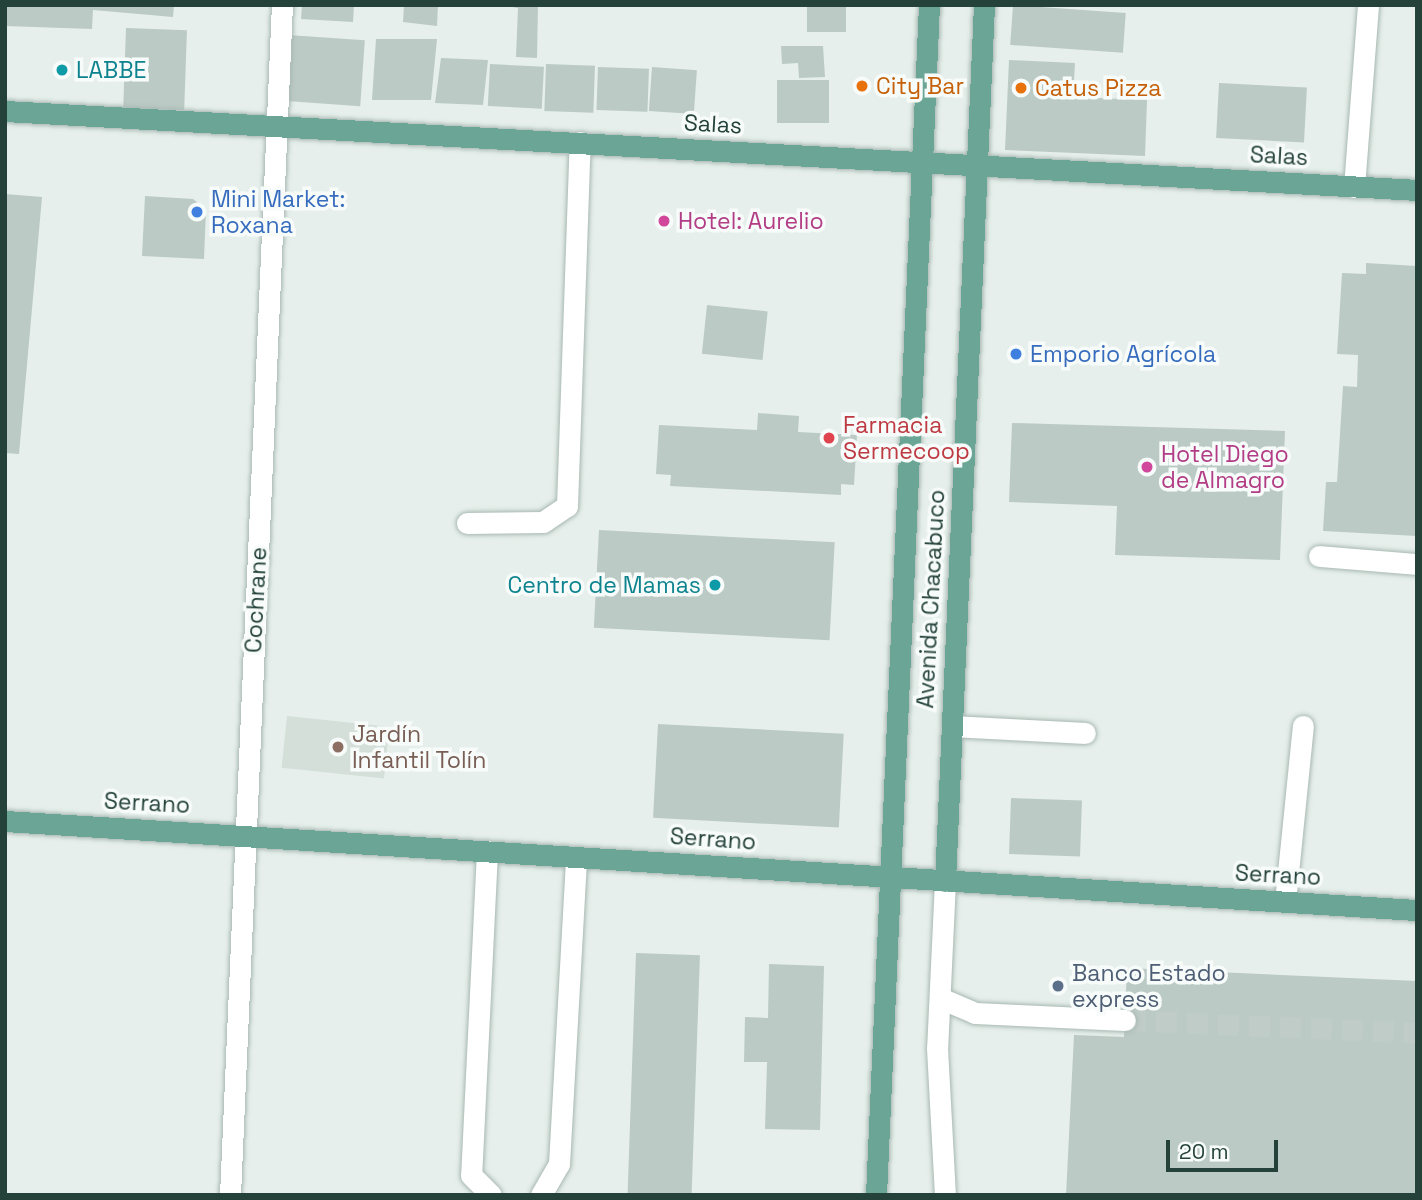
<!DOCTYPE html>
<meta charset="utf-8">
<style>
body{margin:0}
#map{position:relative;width:1422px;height:1200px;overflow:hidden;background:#e6efeb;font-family:"Space Grotesk",sans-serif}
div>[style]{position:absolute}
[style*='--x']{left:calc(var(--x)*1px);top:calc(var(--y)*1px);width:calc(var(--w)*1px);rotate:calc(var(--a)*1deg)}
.built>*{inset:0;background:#d4dfda;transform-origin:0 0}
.building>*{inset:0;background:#bbcac4;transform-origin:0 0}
.minor-tunnel>*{height:21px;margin-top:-10.5px;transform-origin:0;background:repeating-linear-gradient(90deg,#bfccc8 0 21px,transparent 0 31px)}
.roads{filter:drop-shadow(0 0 2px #a8b8b2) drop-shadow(0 0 2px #a8b8b2)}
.minor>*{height:21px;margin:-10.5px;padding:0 10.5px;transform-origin:10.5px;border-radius:10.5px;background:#fff}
.major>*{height:21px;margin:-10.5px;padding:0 10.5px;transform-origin:10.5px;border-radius:10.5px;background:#6aa596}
.dots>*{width:19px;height:19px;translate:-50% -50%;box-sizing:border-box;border:4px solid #f7fbf9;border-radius:50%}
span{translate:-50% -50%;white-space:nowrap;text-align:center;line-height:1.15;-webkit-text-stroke:7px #f7fbf9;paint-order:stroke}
.culture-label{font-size:23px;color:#0d838f}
.left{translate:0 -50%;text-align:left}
.right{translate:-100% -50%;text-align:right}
.food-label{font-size:23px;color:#c56008}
.street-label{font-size:23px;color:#24423a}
.shop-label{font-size:23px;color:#366cbe}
.hotel-label{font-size:23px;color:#b23c85}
.health-label{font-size:23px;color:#be3a42}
.education-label{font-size:23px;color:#785e54}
.service-label{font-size:23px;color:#4e5e75}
.frame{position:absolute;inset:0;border:7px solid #24423a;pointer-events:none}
.scale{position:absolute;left:1166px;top:1140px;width:112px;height:32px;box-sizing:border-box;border:4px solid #24423a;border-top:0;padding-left:9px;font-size:21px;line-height:24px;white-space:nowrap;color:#24423a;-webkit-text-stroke:5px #f7fbf9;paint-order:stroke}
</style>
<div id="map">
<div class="built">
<i style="left:287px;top:716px;width:103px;height:52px;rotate:6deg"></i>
</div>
<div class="building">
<i style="clip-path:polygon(5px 5px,174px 5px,173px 17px,93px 10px,92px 29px,5px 26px)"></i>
<i style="clip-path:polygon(302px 5px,354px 5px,353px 22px,301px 19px)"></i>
<i style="clip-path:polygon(404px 5px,438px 5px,437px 26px,403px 22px)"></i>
<i style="clip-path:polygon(500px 5px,538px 5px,537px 58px,516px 57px,518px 8px)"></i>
<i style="left:807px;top:5px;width:39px;height:27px"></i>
<i style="left:1013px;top:5px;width:113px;height:40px;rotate:4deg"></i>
<i style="left:126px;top:28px;width:61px;height:80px;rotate:2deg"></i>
<i style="left:288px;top:35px;width:77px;height:66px;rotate:4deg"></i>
<i style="clip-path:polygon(376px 39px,437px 39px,431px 100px,372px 100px)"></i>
<i style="clip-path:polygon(781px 46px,823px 46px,825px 77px,799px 78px,798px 63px,782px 64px)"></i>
<i style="clip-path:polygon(441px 58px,488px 60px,483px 105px,435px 103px)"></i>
<i style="clip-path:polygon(1009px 60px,1075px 63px,1073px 97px,1147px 100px,1145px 156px,1005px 150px)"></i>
<i style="left:490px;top:64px;width:54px;height:42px;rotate:3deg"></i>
<i style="left:546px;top:64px;width:49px;height:47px;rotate:2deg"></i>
<i style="left:598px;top:67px;width:51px;height:43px;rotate:2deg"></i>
<i style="left:652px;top:67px;width:45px;height:44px;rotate:4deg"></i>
<i style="left:777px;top:80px;width:52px;height:43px"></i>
<i style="left:1219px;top:83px;width:88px;height:55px;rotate:3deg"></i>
<i style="clip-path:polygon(5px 194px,42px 197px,19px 454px,5px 453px)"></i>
<i style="clip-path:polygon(145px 196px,193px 199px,206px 210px,204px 259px,142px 256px)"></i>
<i style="clip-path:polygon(1366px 263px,1417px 266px,1417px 536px,1323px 531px,1326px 482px,1337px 482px,1343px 386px,1357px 387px,1358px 355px,1337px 354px,1342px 273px,1366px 274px)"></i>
<i style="left:707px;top:305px;width:61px;height:49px;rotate:6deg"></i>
<i style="clip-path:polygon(758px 413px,799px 416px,798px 432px,857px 435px,854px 485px,841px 484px,841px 495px,670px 486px,671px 475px,656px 474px,659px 425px,757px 430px)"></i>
<i style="clip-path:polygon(1012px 423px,1285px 431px,1280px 560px,1115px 555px,1117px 506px,1009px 502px)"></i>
<i style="left:599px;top:530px;width:236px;height:98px;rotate:3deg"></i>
<i style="left:658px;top:724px;width:186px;height:94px;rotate:3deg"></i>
<i style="left:1011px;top:798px;width:71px;height:56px;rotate:2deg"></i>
<i style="left:636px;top:953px;width:64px;height:242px;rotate:2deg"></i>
<i style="clip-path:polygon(769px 964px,824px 966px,820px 1130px,765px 1129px,767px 1062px,744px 1062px,745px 1017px,768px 1018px)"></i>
<i style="clip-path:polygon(1127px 968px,1417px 981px,1417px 1195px,1066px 1195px,1074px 1035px,1124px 1037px)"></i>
</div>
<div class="minor-tunnel">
<i style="--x:1125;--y:1020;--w:292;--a:2.5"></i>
</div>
<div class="roads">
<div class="minor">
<i style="--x:1354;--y:187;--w:183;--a:-85.6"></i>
<i style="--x:467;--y:523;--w:76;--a:-0.8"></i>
<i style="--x:543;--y:522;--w:29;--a:-34"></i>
<i style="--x:567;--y:506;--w:364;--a:-88"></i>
<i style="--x:1319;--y:556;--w:98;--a:4.7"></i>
<i style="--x:952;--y:726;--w:133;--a:3"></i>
<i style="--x:487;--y:851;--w:324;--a:92.8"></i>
<i style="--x:471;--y:1175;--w:28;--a:45"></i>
<i style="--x:945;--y:881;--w:167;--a:92.7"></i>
<i style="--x:937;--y:1048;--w:147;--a:86.9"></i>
<i style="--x:1285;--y:902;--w:177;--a:-84.2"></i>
<i style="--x:940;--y:998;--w:38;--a:23"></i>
<i style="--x:975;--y:1013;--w:150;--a:2.7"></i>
<i style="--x:230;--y:1195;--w:1191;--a:-87.5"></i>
<i style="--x:541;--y:1195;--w:36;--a:-60"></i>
<i style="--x:559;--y:1164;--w:307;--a:-86.8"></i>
</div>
<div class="major">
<i style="--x:5;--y:111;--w:1414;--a:3.2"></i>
<i style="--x:5;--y:821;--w:1415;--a:3.61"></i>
<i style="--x:945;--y:881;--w:877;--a:-87.45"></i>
<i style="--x:876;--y:1195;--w:1191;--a:-87.45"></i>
</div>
</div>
<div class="dots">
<i style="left:62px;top:70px;background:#0f9aa8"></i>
<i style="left:862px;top:86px;background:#e8710a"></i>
<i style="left:1021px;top:88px;background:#e8710a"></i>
<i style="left:197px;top:212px;background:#3f7fe0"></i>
<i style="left:664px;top:221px;background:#d1479c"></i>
<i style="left:1016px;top:354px;background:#3f7fe0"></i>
<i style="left:829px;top:438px;background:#e0444e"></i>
<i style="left:1147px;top:467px;background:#d1479c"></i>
<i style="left:715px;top:585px;background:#0f9aa8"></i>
<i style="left:338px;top:747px;background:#8d6e63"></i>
<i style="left:1058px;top:986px;background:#5c6f8a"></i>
</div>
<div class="culture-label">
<span class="left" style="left:76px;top:70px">LABBE</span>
<span class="right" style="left:701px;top:585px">Centro de Mamas</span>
</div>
<div class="food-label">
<span class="left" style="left:876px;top:86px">City Bar</span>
<span class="left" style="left:1035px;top:88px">Catus Pizza</span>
</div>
<div class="street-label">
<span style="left:713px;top:124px;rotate:3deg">Salas</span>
<span style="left:1279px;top:156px;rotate:3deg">Salas</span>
<span style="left:931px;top:599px;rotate:-87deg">Avenida Chacabuco</span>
<span style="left:256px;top:600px;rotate:-87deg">Cochrane</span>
<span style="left:147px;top:803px;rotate:3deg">Serrano</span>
<span style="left:713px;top:839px;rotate:4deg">Serrano</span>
<span style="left:1278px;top:875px;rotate:3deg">Serrano</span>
</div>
<div class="shop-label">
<span class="left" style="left:211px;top:212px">Mini Market:<br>Roxana</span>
<span class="left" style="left:1030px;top:354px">Emporio Agrícola</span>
</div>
<div class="hotel-label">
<span class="left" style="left:678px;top:221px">Hotel: Aurelio</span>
<span class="left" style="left:1161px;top:467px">Hotel Diego<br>de Almagro</span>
</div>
<div class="health-label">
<span class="left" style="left:843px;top:438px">Farmacia<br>Sermecoop</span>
</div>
<div class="education-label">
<span class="left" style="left:352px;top:747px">Jardín<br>Infantil Tolín</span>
</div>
<div class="service-label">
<span class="left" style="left:1072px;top:986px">Banco Estado<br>express</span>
</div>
<div class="frame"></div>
<div class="scale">20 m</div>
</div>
